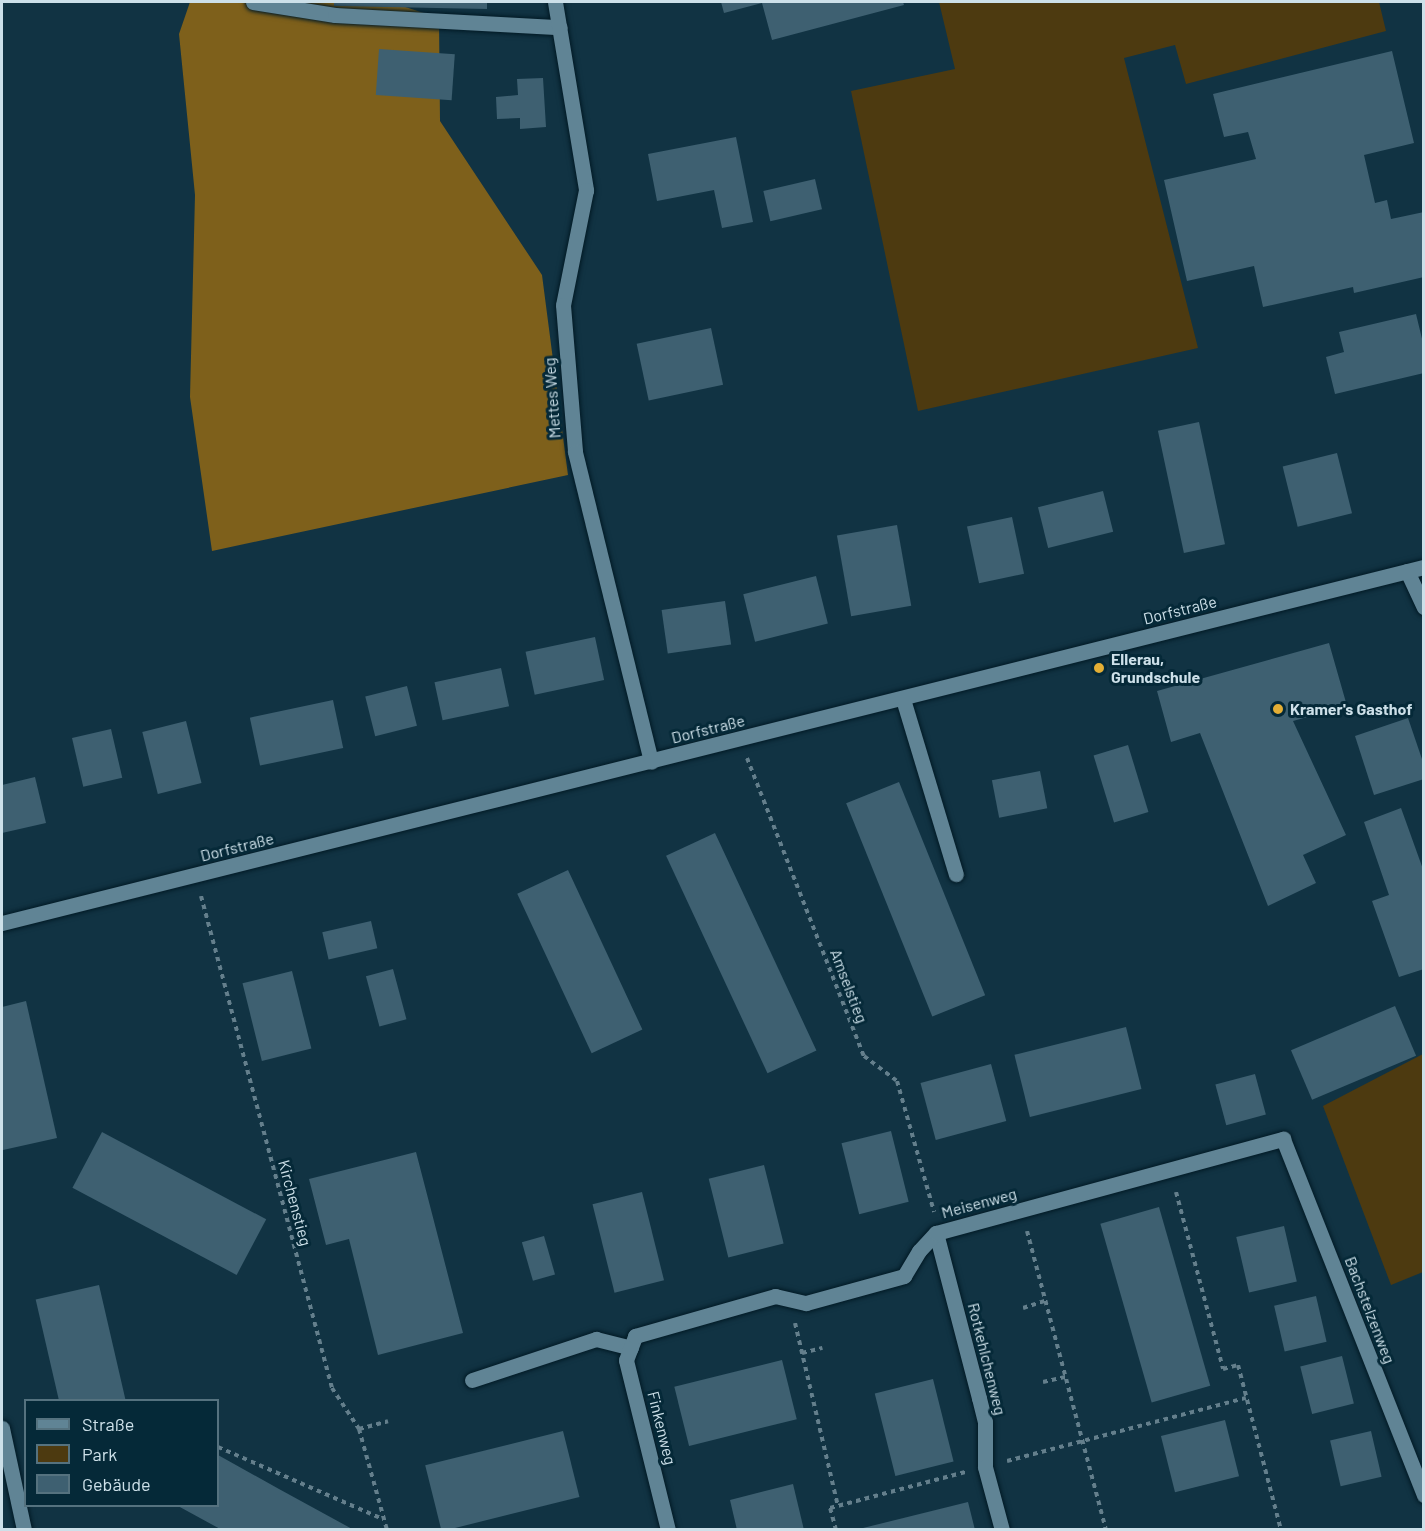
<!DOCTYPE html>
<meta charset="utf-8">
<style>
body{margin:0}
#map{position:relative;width:1425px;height:1531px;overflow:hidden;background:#113343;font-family:Barlow,sans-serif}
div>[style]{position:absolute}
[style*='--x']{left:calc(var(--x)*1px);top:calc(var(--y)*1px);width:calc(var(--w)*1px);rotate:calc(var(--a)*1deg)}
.green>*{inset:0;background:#4d3a10}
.forest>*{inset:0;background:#7e601b}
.building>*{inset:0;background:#3e6071;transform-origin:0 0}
.path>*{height:4px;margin-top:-2px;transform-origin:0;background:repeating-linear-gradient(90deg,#647f8c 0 4.5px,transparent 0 9px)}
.roads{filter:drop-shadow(0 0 2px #021a25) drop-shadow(0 0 2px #021a25)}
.service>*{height:15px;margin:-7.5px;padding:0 7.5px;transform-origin:7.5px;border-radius:7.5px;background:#608495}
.minor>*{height:15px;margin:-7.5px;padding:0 7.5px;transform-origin:7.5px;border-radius:7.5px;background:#608495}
.tertiary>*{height:15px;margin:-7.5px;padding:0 7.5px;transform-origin:7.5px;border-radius:7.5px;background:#608495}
.dots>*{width:16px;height:16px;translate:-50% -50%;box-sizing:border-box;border:3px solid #052938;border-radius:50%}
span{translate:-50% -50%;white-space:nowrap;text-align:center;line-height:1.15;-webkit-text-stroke:6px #052938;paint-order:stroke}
.street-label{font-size:16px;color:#cde0e9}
.poi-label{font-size:16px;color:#cde0e9;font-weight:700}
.left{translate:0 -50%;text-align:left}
.frame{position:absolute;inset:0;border:3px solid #cde0e9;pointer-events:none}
.legend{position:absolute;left:24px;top:1399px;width:195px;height:108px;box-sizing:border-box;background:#052938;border:2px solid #55727f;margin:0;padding:8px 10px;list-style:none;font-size:18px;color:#cde0e9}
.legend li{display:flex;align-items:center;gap:12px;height:30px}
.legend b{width:30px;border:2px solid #55727f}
</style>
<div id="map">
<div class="green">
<i style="clip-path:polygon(939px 2px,1379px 2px,1386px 31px,1186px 84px,1175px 45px,1124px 58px,1198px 348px,918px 411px,851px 91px,955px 69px)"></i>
<i style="clip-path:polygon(1423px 1054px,1423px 1272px,1391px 1285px,1323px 1106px)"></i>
</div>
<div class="forest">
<i style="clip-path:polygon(190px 2px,390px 2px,439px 18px,440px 121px,542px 275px,568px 475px,212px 551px,190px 397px,195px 195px,179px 34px)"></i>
</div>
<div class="building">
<i style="clip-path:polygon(334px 2px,487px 2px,487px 9px,334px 6px)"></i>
<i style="clip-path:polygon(721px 2px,903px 2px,904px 5px,772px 40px,762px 3px,724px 13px)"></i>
<i style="left:379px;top:49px;width:76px;height:46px;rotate:4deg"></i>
<i style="clip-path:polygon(1392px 51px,1414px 143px,1364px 155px,1375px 203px,1387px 200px,1391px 219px,1424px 212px,1424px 277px,1354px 293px,1353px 287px,1263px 307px,1254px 266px,1187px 281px,1164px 180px,1256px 159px,1248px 132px,1224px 137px,1213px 94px)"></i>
<i style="clip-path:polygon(543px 78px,546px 127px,520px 129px,520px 118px,497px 119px,496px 97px,518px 95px,517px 79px)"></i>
<i style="clip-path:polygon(736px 137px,753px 222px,722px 228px,714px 190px,657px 201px,648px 154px)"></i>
<i style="left:815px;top:179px;width:31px;height:53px;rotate:77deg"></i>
<i style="clip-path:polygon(1416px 314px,1424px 347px,1424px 373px,1335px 394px,1326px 357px,1344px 352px,1339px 332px)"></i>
<i style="left:711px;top:328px;width:58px;height:76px;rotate:78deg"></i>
<i style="left:1199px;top:422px;width:125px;height:42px;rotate:78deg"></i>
<i style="left:1337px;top:453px;width:62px;height:56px;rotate:76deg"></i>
<i style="left:1103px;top:491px;width:42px;height:67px;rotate:76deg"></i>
<i style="left:1012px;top:517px;width:58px;height:46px;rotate:78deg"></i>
<i style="left:897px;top:525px;width:82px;height:61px;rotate:80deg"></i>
<i style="left:816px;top:576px;width:49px;height:75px;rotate:76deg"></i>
<i style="left:725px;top:601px;width:44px;height:64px;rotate:82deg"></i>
<i style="left:595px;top:637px;width:44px;height:71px;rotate:78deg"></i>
<i style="clip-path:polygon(1329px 643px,1347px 706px,1293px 721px,1346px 835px,1303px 855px,1316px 883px,1268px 906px,1200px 733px,1171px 742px,1157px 691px)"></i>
<i style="left:501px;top:668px;width:39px;height:68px;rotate:78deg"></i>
<i style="left:407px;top:686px;width:41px;height:43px;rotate:76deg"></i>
<i style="left:333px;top:700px;width:49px;height:85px;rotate:78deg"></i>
<i style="clip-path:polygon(1408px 718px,1424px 765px,1424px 779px,1374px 795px,1355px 736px)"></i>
<i style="left:186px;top:721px;width:64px;height:45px;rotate:76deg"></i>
<i style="left:111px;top:729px;width:50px;height:40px;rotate:77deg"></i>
<i style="left:1128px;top:745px;width:70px;height:36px;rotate:73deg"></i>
<i style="left:1040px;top:771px;width:38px;height:49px;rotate:79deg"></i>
<i style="clip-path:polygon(35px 777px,46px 823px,2px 833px,2px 785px)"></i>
<i style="left:899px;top:782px;width:230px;height:57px;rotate:68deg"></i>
<i style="clip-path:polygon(1401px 808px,1424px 872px,1424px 969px,1399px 977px,1372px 901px,1389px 895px,1364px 822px)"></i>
<i style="left:715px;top:833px;width:240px;height:54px;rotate:65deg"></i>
<i style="left:568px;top:870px;width:176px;height:56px;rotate:65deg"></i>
<i style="left:371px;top:921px;width:28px;height:50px;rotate:77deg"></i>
<i style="left:393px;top:969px;width:52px;height:28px;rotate:75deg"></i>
<i style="left:292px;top:971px;width:80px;height:51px;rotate:76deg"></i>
<i style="clip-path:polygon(26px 1001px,57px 1138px,3px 1150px,2px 1007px)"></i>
<i style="left:1395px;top:1006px;width:54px;height:113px;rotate:67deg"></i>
<i style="left:1126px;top:1027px;width:64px;height:115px;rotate:76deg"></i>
<i style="left:991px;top:1064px;width:59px;height:73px;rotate:75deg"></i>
<i style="left:1255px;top:1074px;width:42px;height:41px;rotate:75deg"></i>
<i style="left:891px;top:1131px;width:73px;height:51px;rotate:76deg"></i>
<i style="left:102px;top:1132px;width:186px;height:63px;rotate:28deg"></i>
<i style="clip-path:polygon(416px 1152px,463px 1333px,378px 1355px,349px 1239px,326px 1245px,309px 1179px)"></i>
<i style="left:764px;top:1165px;width:81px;height:57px;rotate:76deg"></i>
<i style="left:642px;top:1192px;width:91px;height:51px;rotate:76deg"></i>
<i style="left:1159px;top:1207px;width:186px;height:61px;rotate:74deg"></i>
<i style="left:1284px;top:1226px;width:57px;height:49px;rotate:77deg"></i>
<i style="left:544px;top:1236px;width:40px;height:23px;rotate:74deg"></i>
<i style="left:99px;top:1285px;width:118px;height:65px;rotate:77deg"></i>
<i style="left:1316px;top:1296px;width:47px;height:43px;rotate:77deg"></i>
<i style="left:1342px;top:1356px;width:49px;height:43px;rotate:76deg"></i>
<i style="left:782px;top:1360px;width:61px;height:111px;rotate:76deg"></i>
<i style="left:933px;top:1379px;width:85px;height:60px;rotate:76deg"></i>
<i style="left:1225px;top:1420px;width:58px;height:66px;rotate:76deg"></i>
<i style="left:563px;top:1431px;width:68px;height:142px;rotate:76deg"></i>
<i style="left:1371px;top:1431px;width:47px;height:42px;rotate:77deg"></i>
<i style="clip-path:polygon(218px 1455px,279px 1489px,354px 1530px,222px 1530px,178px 1506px,218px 1506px)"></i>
<i style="clip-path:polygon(793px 1484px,804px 1530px,737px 1530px,730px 1500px)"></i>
<i style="clip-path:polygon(968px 1502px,975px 1530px,859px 1530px,859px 1529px)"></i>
</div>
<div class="path">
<i style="--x:747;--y:758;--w:320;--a:68.6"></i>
<i style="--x:864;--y:1056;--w:41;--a:37.1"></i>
<i style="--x:897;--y:1081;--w:136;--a:74.2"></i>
<i style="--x:201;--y:896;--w:509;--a:75.09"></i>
<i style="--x:332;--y:1388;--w:49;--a:56.6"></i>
<i style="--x:359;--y:1429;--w:105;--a:74.5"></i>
<i style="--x:1176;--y:1192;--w:183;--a:75.1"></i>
<i style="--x:1223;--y:1369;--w:16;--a:-15"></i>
<i style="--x:1238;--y:1365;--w:171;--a:75.4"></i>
<i style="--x:1027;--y:1231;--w:309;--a:75.2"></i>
<i style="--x:1023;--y:1308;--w:23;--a:-18"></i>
<i style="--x:795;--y:1323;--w:188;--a:76.8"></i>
<i style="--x:802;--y:1353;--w:21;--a:-14"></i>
<i style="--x:1043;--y:1382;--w:23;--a:-13"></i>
<i style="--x:359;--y:1429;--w:30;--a:-15"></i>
<i style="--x:218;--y:1447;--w:180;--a:23.6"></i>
<i style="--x:1007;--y:1461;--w:247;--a:-14.8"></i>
<i style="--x:836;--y:1530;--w:23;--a:-105"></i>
<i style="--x:830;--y:1508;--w:140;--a:-14.9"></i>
</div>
<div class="roads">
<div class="service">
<i style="--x:253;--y:2;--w:83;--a:9"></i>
<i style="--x:335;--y:15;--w:225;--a:3.1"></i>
<i style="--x:555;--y:2;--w:191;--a:80.6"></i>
<i style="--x:586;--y:190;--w:117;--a:101.3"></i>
<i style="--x:563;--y:305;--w:147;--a:85.3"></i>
<i style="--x:575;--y:452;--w:319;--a:76.2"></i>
<i style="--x:903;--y:699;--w:183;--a:73.2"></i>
<i style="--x:472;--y:1380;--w:131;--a:-18.3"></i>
<i style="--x:596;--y:1339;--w:36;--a:14"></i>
</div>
<div class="minor">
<i style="--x:1407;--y:571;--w:40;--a:65"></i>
<i style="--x:936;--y:1233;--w:171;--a:75.4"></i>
<i style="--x:979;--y:1398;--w:25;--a:76"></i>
<i style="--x:985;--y:1422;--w:45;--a:90"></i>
<i style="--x:985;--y:1467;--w:65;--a:74.9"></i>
<i style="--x:2;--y:1428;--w:104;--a:77.8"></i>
<i style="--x:668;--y:1530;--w:175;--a:-103.9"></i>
<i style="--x:626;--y:1360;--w:26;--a:-69"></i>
<i style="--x:635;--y:1336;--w:146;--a:-15.9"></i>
<i style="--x:775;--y:1296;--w:32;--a:13"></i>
<i style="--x:806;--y:1303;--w:102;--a:-15.4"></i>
<i style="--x:904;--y:1276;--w:29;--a:-59"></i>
<i style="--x:919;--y:1251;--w:25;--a:-47"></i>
<i style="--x:936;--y:1233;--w:360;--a:-15.2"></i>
<i style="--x:1283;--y:1139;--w:383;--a:68.4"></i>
</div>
<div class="tertiary">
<i style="--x:2;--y:923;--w:1466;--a:-14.06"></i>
</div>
</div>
<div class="dots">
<i style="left:1099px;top:668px;background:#e3ae35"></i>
<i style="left:1278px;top:709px;background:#e3ae35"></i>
</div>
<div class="street-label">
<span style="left:552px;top:398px;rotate:-94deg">Mettes Weg</span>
<span style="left:1180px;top:610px;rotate:-14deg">Dorfstraße</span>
<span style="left:708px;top:729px;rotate:-14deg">Dorfstraße</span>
<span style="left:237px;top:847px;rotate:-14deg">Dorfstraße</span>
<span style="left:849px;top:986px;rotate:69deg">Amselstieg</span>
<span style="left:295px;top:1203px;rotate:75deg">Kirchenstieg</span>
<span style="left:979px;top:1203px;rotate:-15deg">Meisenweg</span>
<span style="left:1370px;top:1310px;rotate:69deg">Bachstelzenweg</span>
<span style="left:987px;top:1359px;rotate:76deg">Rotkehlchenweg</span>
<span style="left:662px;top:1428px;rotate:76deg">Finkenweg</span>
</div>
<div class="poi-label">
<span class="left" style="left:1111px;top:668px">Ellerau,<br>Grundschule</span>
<span class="left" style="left:1290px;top:709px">Kramer's Gasthof</span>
</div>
<div class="frame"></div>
<ul class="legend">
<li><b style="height:8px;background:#608495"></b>Straße</li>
<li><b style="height:16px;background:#4d3a10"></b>Park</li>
<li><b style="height:16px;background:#3e6071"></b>Gebäude</li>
</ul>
</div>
